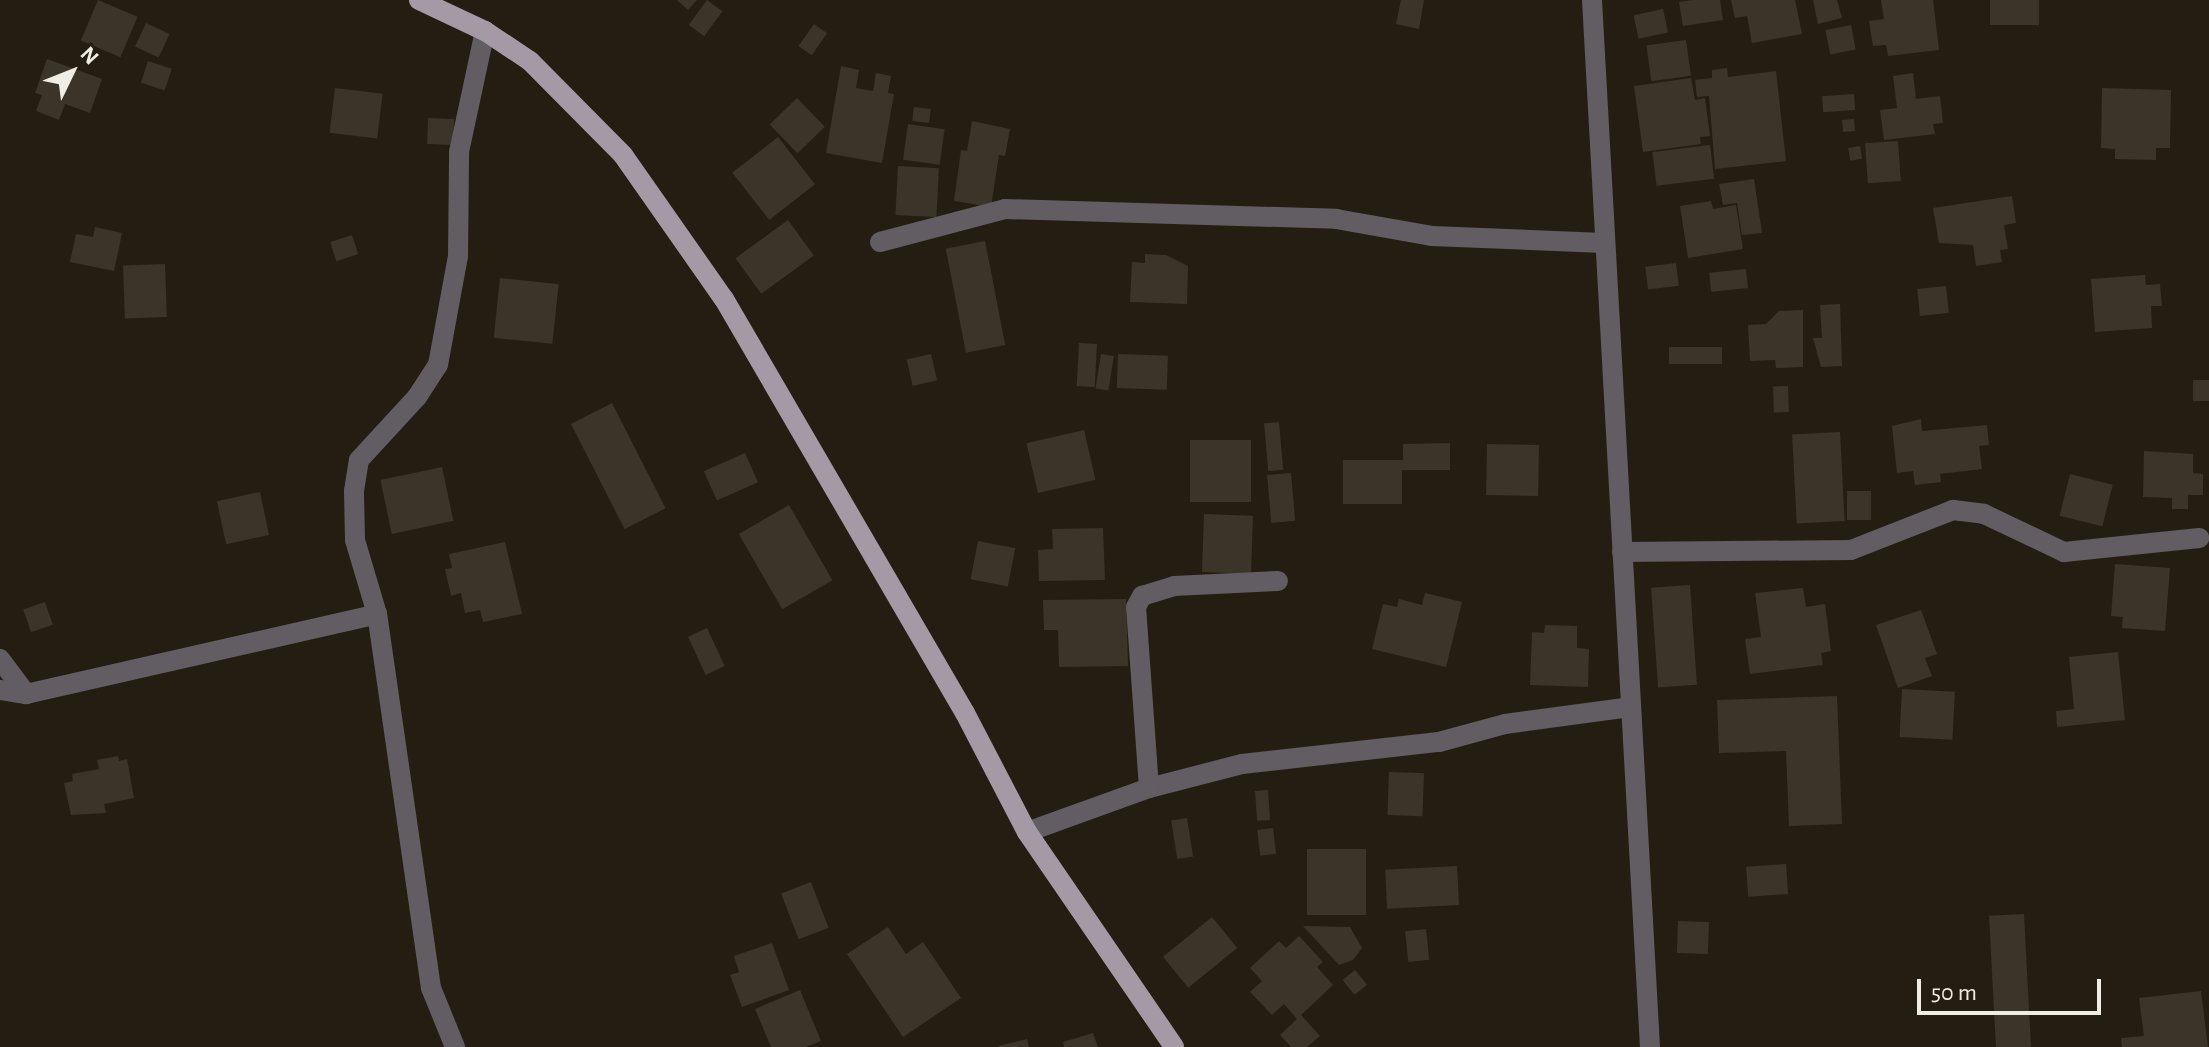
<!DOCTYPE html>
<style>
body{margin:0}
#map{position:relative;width:2209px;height:1047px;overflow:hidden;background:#241e12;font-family:"Alegreya Sans",sans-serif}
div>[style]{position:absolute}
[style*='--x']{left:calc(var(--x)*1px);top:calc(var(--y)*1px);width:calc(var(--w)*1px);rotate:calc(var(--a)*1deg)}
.building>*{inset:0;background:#3b3428;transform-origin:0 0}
.minor>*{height:20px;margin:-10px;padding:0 10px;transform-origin:10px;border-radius:10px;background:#615d62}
.primary>*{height:20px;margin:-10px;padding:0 10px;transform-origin:10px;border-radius:10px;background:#a49aa6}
span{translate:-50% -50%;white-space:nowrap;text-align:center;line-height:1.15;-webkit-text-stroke:8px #241e12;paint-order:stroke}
.north{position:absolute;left:32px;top:32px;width:80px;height:80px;-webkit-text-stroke:6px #241e12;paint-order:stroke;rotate:47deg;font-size:22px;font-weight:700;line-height:32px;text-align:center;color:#f0ede4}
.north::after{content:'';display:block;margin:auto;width:28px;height:36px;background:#f0ede4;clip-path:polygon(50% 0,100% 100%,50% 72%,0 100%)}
.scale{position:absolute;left:1917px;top:979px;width:184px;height:36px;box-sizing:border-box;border:4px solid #f0ede4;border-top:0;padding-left:10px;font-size:24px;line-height:28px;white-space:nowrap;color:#f0ede4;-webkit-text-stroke:6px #241e12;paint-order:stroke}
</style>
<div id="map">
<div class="building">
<i style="left:98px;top:0;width:43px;height:44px;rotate:23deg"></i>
<i style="clip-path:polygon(677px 0,697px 0,688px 10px)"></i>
<i style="left:707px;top:0;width:19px;height:31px;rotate:36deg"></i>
<i style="clip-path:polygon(1401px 0,1424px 0,1419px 29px,1396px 24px)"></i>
<i style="clip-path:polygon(1693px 0,1720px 0,1723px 20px,1683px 26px,1679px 2px)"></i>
<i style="clip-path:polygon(1731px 0,1795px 0,1802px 34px,1752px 43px,1747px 16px,1735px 18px)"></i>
<i style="clip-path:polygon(1813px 0,1837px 0,1842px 18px,1818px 24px)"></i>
<i style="clip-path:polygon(1881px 0,1933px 0,1939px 50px,1888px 56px,1886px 45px,1873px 46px,1869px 21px,1884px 19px)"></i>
<i style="left:1990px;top:0;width:49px;height:25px"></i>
<i style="left:1663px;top:9px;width:24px;height:30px;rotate:78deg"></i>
<i style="left:146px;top:23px;width:26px;height:26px;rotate:25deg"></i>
<i style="left:814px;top:24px;width:16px;height:27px;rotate:35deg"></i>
<i style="left:1851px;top:25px;width:25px;height:26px;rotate:79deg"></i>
<i style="left:1686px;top:40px;width:36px;height:40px;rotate:82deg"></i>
<i style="clip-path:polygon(47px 59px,102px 79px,90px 113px,65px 104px,59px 120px,36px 111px,42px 95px,35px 93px)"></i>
<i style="left:148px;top:61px;width:25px;height:23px;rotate:18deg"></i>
<i style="clip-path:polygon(841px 66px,859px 70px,856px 88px,873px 91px,876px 73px,891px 76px,888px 93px,894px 94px,882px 163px,826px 153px)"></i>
<i style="clip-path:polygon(1727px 68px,1728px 77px,1776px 71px,1786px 161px,1715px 169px,1709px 96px,1697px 97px,1695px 80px,1712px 78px,1712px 70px)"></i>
<i style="clip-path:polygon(1913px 73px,1916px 99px,1940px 96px,1943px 123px,1933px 124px,1935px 134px,1884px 140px,1880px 110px,1897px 108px,1893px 76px)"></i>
<i style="clip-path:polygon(1691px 78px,1695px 100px,1705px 98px,1710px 136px,1700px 137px,1701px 144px,1643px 152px,1634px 86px)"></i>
<i style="left:335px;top:88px;width:48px;height:45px;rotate:7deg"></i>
<i style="clip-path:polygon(2102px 88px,2171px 90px,2170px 148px,2156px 148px,2156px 160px,2115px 159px,2115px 149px,2101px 148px)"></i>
<i style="left:1854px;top:94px;width:16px;height:32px;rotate:86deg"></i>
<i style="left:797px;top:98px;width:40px;height:38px;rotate:46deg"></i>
<i style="left:914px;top:107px;width:17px;height:14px;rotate:7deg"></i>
<i style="left:428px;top:118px;width:26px;height:26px;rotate:2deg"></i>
<i style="left:1854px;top:119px;width:12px;height:12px;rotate:85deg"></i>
<i style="clip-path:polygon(972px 121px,1010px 129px,1005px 156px,999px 155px,991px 207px,954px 201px,961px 150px,967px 151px)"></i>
<i style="left:908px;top:124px;width:37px;height:36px;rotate:8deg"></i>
<i style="left:778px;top:137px;width:60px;height:58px;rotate:52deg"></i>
<i style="left:1898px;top:141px;width:40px;height:33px;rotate:86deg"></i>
<i style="left:1710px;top:145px;width:34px;height:58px;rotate:83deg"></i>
<i style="left:1860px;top:146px;width:13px;height:12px;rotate:81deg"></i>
<i style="left:898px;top:166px;width:41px;height:49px;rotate:3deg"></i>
<i style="clip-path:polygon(1754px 179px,1762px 233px,1742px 235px,1737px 203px,1723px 205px,1719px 184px)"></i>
<i style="clip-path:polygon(2012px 196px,2016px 223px,2004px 225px,2008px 249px,2000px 250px,2002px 262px,1976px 266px,1973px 245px,1939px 243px,1933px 208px)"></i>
<i style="clip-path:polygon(1711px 201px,1713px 209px,1736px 205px,1743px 249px,1688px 258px,1680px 206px)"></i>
<i style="left:788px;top:220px;width:44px;height:65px;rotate:54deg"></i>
<i style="clip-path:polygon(95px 227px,122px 233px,114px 271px,70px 262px,76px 234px,93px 237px)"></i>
<i style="left:352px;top:235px;width:20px;height:23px;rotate:72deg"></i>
<i style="left:985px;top:241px;width:106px;height:40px;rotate:79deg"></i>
<i style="clip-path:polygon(1145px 254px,1166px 255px,1188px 266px,1187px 304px,1130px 302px,1132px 262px,1145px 263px)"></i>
<i style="left:1676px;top:263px;width:23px;height:31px;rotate:83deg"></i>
<i style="left:165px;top:264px;width:53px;height:42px;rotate:88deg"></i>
<i style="left:1746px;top:269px;width:19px;height:37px;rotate:84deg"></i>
<i style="clip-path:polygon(2145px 275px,2146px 285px,2160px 284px,2162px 306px,2151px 306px,2152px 328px,2095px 332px,2091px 279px)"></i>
<i style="left:500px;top:278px;width:59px;height:60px;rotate:6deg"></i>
<i style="left:1946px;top:286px;width:27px;height:29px;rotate:84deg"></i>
<i style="clip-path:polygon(1840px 304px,1842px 366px,1821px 367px,1813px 338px,1822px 338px,1820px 305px)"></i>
<i style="clip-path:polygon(1803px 310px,1803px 367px,1776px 368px,1775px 360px,1750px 361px,1748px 325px,1766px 324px,1779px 311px)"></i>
<i style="left:1079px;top:343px;width:18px;height:43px;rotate:3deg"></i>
<i style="left:1722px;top:347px;width:17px;height:53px;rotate:90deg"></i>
<i style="left:931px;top:354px;width:27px;height:25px;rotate:77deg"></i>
<i style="left:1101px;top:354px;width:13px;height:35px;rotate:9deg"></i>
<i style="left:1118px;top:354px;width:50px;height:34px;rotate:2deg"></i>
<i style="left:2193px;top:380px;width:16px;height:21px"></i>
<i style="left:1788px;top:386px;width:26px;height:15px;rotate:88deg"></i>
<i style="left:612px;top:403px;width:118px;height:46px;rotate:63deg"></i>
<i style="clip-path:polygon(1921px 419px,1922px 431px,1987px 425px,1989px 445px,1979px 446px,1982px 469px,1940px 474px,1941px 482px,1915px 485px,1913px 471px,1897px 473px,1892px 426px)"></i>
<i style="left:1279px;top:422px;width:48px;height:15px;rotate:85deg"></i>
<i style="left:1084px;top:430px;width:51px;height:59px;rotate:77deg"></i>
<i style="left:1840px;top:432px;width:89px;height:48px;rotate:87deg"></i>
<i style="left:1190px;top:440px;width:61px;height:62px"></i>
<i style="clip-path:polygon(1450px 443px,1450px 470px,1402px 470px,1402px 504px,1343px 504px,1343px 460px,1403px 460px,1403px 444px)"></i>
<i style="left:1487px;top:444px;width:52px;height:51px;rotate:1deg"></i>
<i style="clip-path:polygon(2144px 451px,2193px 454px,2193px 473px,2203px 474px,2203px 495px,2188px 495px,2188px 509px,2172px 509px,2172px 498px,2143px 497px)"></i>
<i style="left:745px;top:453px;width:32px;height:45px;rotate:66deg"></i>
<i style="left:442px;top:467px;width:55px;height:63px;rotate:78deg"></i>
<i style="left:1291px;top:473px;width:48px;height:24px;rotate:85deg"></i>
<i style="left:2070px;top:474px;width:44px;height:43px;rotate:14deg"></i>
<i style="left:1847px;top:491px;width:24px;height:29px"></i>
<i style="left:260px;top:492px;width:44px;height:44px;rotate:78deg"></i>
<i style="left:789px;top:505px;width:87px;height:58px;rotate:60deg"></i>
<i style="left:1204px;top:514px;width:49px;height:58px;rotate:2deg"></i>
<i style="clip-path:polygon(1103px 528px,1105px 580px,1039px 581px,1038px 550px,1053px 549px,1052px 529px)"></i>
<i style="left:978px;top:541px;width:38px;height:39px;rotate:11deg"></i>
<i style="clip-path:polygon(505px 542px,522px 614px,483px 622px,480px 610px,465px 613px,461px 593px,451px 596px,445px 569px,452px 568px,449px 554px)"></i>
<i style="clip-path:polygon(2115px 564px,2170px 568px,2165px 631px,2122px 628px,2123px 617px,2111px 616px)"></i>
<i style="left:1690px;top:585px;width:100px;height:39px;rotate:86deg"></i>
<i style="clip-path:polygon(1803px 588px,1806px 607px,1825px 604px,1831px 651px,1821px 653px,1823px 665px,1750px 674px,1745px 639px,1761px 637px,1755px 593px)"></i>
<i style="clip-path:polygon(1425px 593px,1462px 602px,1446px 667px,1372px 649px,1383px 604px,1397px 607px,1399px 599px,1422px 605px)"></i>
<i style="clip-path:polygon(1126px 599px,1128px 666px,1059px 667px,1058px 630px,1044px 630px,1043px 600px)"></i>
<i style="left:45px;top:602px;width:24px;height:23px;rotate:71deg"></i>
<i style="clip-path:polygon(1921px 610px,1937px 654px,1925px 658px,1932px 676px,1898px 688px,1876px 625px)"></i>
<i style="clip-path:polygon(1545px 625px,1577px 626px,1577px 648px,1589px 649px,1588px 687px,1530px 685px,1532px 632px,1544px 633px)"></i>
<i style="left:707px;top:628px;width:42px;height:21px;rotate:65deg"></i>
<i style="clip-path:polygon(2118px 652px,2125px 720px,2057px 727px,2056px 711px,2074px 709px,2069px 657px)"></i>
<i style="left:1902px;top:689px;width:53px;height:48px;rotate:3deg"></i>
<i style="clip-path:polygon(1837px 696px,1842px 824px,1789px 826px,1786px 751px,1719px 753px,1717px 700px)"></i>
<i style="clip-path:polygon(118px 756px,119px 761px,127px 759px,134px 798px,104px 804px,106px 813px,71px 815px,64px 783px,73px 781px,72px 774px,99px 769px,97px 760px)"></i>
<i style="left:1389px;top:772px;width:35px;height:43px;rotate:2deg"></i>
<i style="left:1268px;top:790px;width:30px;height:13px;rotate:86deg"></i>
<i style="left:1187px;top:818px;width:39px;height:16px;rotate:81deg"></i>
<i style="left:1273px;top:828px;width:26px;height:16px;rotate:83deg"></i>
<i style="left:1307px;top:849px;width:59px;height:66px"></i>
<i style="left:1786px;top:864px;width:30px;height:40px;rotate:86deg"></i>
<i style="left:1457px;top:866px;width:39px;height:72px;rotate:87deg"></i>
<i style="left:811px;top:882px;width:49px;height:32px;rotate:69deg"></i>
<i style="left:2024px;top:914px;width:133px;height:35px;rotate:87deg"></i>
<i style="left:1212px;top:917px;width:40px;height:63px;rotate:51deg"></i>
<i style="left:1678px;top:921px;width:31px;height:32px;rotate:2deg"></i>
<i style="clip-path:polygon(1303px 926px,1350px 927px,1362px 948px,1353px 960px,1339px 965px)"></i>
<i style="clip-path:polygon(888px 927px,906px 954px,923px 942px,961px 998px,903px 1037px,847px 954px)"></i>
<i style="left:1426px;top:929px;width:31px;height:21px;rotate:84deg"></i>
<i style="clip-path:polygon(1299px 936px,1323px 962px,1317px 967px,1333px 985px,1301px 1015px,1320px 1036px,1307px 1047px,1291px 1047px,1280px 1035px,1297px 1019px,1284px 1004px,1272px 1015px,1250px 992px,1262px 981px,1250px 968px,1279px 941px,1286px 948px)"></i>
<i style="clip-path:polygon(772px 943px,789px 990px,742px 1007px,730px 975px,739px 972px,734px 956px)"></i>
<i style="left:1355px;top:970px;width:19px;height:16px;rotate:51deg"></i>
<i style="clip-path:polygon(800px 990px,821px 1041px,806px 1047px,771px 1047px,755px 1009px)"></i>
<i style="clip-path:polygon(2201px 991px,2208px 1047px,2122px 1047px,2121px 1038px,2144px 1036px,2139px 998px)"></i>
<i style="clip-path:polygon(1093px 1033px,1098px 1047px,1064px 1047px,1063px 1042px)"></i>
<i style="clip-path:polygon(1027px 1039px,1029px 1047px,998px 1047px,998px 1046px)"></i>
</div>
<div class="minor">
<i style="--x:1592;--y:0;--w:1049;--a:86.83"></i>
<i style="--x:880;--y:242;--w:129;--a:-14.8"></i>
<i style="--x:1005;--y:209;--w:331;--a:1.7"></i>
<i style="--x:1336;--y:219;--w:97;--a:10"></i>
<i style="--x:1432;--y:236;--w:172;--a:2.3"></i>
<i style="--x:1622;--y:552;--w:229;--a:-0.5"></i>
<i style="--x:1851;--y:550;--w:110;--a:-21.4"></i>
<i style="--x:1953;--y:510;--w:31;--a:7"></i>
<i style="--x:1984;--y:514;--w:89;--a:25.4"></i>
<i style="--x:2064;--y:552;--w:136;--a:-5.9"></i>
<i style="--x:0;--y:659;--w:44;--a:53.4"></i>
<i style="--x:0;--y:690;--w:26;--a:9"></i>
<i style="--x:26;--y:694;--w:360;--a:-12.8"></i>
<i style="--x:1149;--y:788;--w:96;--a:-14.5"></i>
<i style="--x:1242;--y:764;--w:198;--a:-6.4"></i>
<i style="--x:1439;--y:742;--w:68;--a:-15.3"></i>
<i style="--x:1505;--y:724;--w:126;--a:-7.7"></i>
<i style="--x:1027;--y:832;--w:130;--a:-19.8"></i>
<i style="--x:1149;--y:788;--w:181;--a:-94.1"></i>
<i style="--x:1136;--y:607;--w:13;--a:-61"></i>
<i style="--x:1142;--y:596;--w:34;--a:-17"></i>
<i style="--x:1174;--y:586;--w:104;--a:-2.8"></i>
<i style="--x:455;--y:1047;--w:64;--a:-112.1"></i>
<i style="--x:431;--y:988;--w:378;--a:-98.2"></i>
<i style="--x:377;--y:614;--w:77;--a:-106.6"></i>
<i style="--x:355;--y:540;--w:49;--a:-91.2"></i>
<i style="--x:354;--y:491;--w:31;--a:-81"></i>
<i style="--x:359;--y:460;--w:86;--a:-47.4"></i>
<i style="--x:417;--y:397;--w:38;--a:-57"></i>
<i style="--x:438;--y:365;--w:111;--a:-79.6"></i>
<i style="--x:458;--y:256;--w:104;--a:-89.4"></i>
<i style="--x:459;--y:152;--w:124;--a:-77.9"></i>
</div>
<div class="primary">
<i style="--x:419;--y:0;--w:73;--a:25.2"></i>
<i style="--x:485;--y:31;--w:54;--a:33.7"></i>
<i style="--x:530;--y:61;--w:132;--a:45.3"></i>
<i style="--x:623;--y:155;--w:176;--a:55"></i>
<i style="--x:724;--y:299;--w:479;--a:59.8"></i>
<i style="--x:965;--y:713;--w:134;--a:62.5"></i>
<i style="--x:1027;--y:832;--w:260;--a:55.6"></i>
</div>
<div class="north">N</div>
<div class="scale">50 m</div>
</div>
